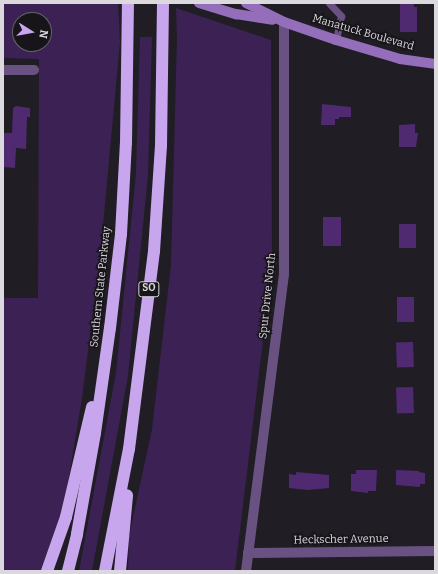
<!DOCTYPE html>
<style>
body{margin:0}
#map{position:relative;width:438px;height:574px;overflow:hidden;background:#201d24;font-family:Bitter,serif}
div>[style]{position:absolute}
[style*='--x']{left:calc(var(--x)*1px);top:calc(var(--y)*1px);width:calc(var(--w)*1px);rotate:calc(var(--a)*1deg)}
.green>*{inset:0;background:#3c2254}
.building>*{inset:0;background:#4f2a70;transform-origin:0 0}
.lane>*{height:7px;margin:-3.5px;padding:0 3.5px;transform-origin:3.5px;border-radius:3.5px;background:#695282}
.street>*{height:10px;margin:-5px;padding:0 5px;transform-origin:5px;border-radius:5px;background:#695282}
.secondary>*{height:10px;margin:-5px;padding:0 5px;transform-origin:5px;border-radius:5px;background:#946ebb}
.highway>*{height:12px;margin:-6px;padding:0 6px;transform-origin:6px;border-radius:6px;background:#c8a6ee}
span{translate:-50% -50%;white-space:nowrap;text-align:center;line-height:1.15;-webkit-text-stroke:3px #17141a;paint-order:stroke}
.shield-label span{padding:1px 3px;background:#17141a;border:1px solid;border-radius:3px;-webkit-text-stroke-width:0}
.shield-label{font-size:10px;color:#dbd9dd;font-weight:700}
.street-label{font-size:11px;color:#dbd9dd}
.frame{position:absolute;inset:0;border:4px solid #dbd9dd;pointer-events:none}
.north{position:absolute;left:12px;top:12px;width:40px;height:40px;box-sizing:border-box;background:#17141a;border:1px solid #656368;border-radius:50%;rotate:101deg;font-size:11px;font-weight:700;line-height:16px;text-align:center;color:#dbd9dd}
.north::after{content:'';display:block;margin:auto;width:14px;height:18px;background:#c8a6ef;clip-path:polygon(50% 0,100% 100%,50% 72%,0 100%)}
</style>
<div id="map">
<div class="green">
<i style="clip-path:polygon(evenodd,3px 3px,118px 3px,120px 42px,101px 247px,82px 398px,64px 507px,40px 571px,3px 571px,3px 298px,38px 298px,39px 59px,3px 58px,3px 3px,20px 20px,44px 20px,44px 44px,20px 44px,20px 20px)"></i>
<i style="clip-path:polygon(176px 8px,271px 40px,272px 266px,235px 571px,128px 571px,129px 536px,152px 429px,171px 265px,177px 39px)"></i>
<i style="clip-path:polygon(140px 37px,152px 37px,148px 175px,128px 376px,92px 571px,79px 571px,116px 373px,136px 173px)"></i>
</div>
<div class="building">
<i style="clip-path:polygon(400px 3px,414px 3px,414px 7px,417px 7px,417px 32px,400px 32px)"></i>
<i style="clip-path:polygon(322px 104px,351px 107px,351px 117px,339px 117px,339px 119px,335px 119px,335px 125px,321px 125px)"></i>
<i style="clip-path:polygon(16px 106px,30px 108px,30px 117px,27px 117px,26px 149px,16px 148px,15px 168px,3px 167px,3px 133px,12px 133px,13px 108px)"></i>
<i style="clip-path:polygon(415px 124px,415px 133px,418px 133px,416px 147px,399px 147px,399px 125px)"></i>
<i style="left:323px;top:217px;width:18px;height:29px"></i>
<i style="left:399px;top:224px;width:17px;height:24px"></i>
<i style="left:414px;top:297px;width:25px;height:17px;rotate:90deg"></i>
<i style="left:413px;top:342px;width:25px;height:17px;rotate:88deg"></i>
<i style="left:413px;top:387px;width:26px;height:17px;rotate:88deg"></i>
<i style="clip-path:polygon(356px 470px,377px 470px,376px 491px,368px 491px,368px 493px,351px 491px,351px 474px,356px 474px)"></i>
<i style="clip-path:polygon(396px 470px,419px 471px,419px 472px,425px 473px,425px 484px,420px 484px,420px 487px,396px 485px)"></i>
<i style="clip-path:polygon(296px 472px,329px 475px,329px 488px,308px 490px,289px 488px,289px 474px,296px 475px)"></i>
</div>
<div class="lane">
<i style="--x:329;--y:3;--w:18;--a:47"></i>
<i style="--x:341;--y:16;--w:25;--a:102"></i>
</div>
<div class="street">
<i style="--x:3;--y:70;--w:31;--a:0"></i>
<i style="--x:248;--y:553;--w:187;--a:-0.6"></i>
<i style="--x:246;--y:571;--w:299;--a:-82.7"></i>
<i style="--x:284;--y:274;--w:252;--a:-90"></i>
</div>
<div class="secondary">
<i style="--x:199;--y:3;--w:39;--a:17"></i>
<i style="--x:236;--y:14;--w:37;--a:9"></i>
<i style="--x:246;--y:3;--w:42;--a:26.6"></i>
<i style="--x:284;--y:22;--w:55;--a:19.1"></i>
<i style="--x:336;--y:40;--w:67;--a:16.5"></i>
<i style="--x:400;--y:59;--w:35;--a:8"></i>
</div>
<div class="highway">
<i style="--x:47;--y:571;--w:57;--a:-70.6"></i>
<i style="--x:66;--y:517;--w:113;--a:-76.7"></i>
<i style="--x:68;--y:571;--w:38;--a:-76"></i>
<i style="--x:77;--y:534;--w:103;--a:-79.9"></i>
<i style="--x:95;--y:433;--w:106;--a:-81.9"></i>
<i style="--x:110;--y:328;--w:95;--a:-83.3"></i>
<i style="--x:121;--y:234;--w:91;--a:-86.9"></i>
<i style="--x:126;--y:143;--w:140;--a:-89.2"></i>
<i style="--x:105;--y:571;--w:124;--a:-78.9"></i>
<i style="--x:129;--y:449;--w:200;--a:-82.8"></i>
<i style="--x:154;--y:251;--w:105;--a:-86.2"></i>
<i style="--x:161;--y:146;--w:143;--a:-89.2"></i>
<i style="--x:120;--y:571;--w:76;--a:-84.7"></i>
</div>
<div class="shield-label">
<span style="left:149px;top:289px">SO</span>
</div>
<div class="street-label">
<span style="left:363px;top:33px;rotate:16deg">Manatuck Boulevard</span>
<span style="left:101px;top:287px;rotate:-84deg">Southern State Parkway</span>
<span style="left:268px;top:296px;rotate:-84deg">Spur Drive North</span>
<span style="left:341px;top:540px;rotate:-1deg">Heckscher Avenue</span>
</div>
<div class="frame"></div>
<div class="north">N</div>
</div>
